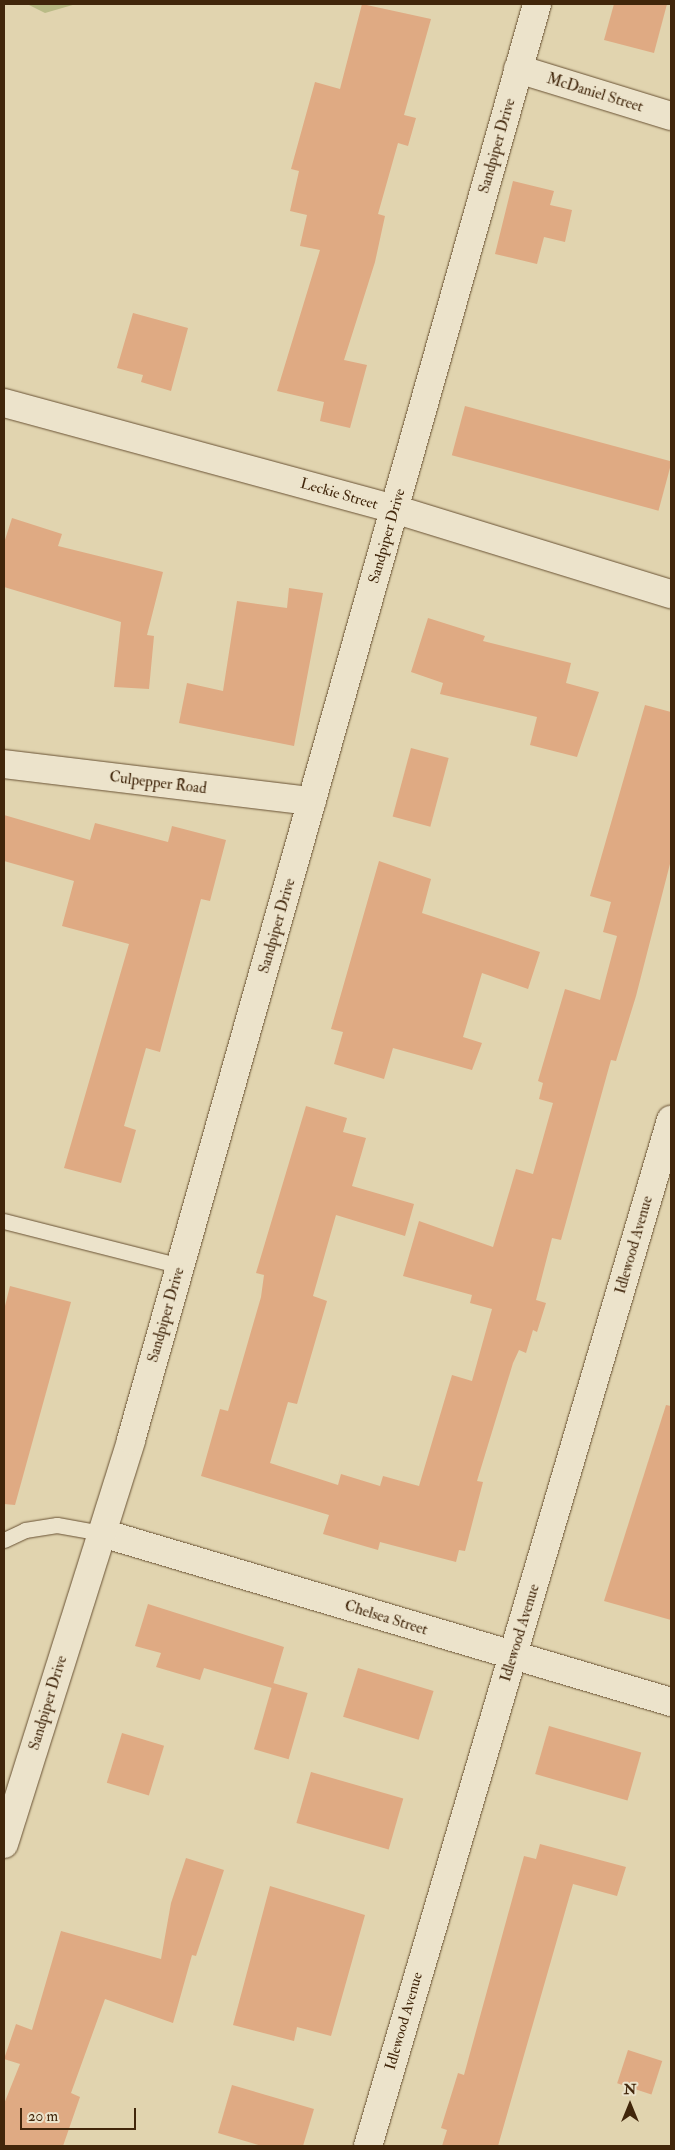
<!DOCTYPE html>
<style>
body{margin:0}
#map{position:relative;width:675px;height:2150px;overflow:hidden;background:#e1d4af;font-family:"IM FELL Double Pica",serif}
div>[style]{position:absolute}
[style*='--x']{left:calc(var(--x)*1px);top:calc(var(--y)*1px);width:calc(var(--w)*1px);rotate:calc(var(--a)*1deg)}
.green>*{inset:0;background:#b9bb86}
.building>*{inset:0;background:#dfaa83;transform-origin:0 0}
.roads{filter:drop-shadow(0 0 1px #695234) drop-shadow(0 0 1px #695234)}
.service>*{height:15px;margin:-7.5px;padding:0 7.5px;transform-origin:7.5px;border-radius:7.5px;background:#ece3cb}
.minor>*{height:28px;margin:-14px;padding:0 14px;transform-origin:14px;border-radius:14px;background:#ece3cb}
span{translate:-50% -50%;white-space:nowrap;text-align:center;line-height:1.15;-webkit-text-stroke:4px #ece3cb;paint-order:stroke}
.street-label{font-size:15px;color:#41260b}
.frame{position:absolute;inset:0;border:5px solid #41260b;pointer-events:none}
.north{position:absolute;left:605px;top:2080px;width:50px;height:50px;-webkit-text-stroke:4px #ece3cb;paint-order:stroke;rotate:0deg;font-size:14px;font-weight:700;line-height:20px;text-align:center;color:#41260b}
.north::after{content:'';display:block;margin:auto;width:18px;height:22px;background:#41260b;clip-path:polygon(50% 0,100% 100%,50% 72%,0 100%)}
.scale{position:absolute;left:20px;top:2108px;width:116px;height:22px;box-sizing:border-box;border:2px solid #41260b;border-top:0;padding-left:6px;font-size:15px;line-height:18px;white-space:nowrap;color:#41260b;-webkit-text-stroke:4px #ece3cb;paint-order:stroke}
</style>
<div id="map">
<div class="green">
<i style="clip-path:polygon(27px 4px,76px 4px,45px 13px)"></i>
</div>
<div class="building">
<i style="clip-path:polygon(362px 4px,431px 19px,404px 115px,416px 118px,408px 146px,398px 143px,378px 214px,385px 216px,375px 262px,344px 360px,367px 365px,350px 428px,320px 421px,324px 402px,277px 391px,320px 250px,300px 246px,307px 215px,290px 211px,299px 171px,291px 169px,315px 82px,340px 89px)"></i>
<i style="clip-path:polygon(614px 4px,667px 4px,654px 53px,604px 40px)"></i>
<i style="clip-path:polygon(513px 181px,554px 191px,550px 205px,572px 210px,565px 242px,544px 237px,537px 264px,495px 254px)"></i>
<i style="clip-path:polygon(133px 313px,188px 328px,171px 391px,141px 382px,143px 375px,117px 368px)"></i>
<i style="left:465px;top:406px;width:214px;height:51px;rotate:15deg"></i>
<i style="clip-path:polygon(12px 518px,62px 534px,58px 546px,163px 572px,147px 635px,154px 636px,149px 689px,114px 687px,121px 622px,4px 587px,4px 543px)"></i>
<i style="clip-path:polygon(289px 588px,323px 593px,294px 746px,179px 723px,187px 683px,223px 691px,237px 601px,287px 608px)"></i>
<i style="clip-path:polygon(428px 618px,485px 636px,483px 641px,571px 663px,566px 683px,599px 692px,577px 757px,530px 745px,537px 717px,440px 694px,443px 683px,411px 672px)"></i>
<i style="clip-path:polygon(645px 705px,671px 712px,671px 860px,636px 996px,616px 1061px,611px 1060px,561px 1240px,552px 1238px,536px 1300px,546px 1303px,537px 1332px,533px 1330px,526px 1353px,519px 1350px,513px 1363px,477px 1481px,483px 1482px,465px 1551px,459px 1550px,456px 1562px,380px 1542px,378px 1550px,323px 1534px,329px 1515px,201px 1476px,220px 1409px,228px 1411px,261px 1297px,264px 1275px,256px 1273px,306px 1106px,347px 1118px,343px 1132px,366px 1138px,352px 1186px,414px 1204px,405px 1236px,336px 1215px,313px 1296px,327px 1301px,297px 1404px,288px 1402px,270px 1463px,338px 1485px,341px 1474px,380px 1486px,383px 1476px,419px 1486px,452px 1375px,472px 1381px,492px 1309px,470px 1303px,472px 1295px,403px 1276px,419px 1221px,493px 1247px,516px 1169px,533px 1174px,553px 1103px,539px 1099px,543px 1083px,538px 1081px,565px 989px,600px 1000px,617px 936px,603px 932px,611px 902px,590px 896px)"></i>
<i style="left:411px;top:748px;width:39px;height:71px;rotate:15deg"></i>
<i style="clip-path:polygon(4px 815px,90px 840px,95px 823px,168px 842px,172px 826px,226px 840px,210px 901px,201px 899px,160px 1052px,146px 1048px,124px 1126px,136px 1130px,121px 1183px,64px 1168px,129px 944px,62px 926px,74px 881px,4px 861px)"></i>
<i style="clip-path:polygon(379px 861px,431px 879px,422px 913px,540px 952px,528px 989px,482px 973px,463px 1037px,482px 1043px,472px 1070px,393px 1048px,384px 1079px,334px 1064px,343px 1032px,331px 1029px)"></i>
<i style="clip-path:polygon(10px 1286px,71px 1302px,15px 1505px,4px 1504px,4px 1310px)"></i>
<i style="clip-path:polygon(666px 1405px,671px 1406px,671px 1620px,604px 1601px)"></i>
<i style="clip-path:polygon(148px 1604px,284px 1647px,272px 1688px,204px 1668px,200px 1680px,156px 1667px,161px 1653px,135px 1646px)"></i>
<i style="left:358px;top:1668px;width:79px;height:51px;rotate:17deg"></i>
<i style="left:273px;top:1683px;width:36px;height:69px;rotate:16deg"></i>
<i style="left:549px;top:1726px;width:96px;height:50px;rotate:16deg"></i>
<i style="left:122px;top:1733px;width:44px;height:52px;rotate:17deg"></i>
<i style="left:311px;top:1772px;width:96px;height:53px;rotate:16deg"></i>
<i style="clip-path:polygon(540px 1844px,626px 1867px,617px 1896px,573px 1884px,498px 2146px,442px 2146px,447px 2130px,441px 2128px,458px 2073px,464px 2075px,524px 1856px,536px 1859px)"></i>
<i style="clip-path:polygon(186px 1858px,224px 1870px,196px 1956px,192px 1955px,173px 2023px,105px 1999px,71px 2093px,80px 2097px,63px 2146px,4px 2146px,4px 2104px,20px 2064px,4px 2059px,16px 2024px,32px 2030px,61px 1931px,161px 1959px,171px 1903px)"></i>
<i style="clip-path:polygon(270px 1886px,365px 1915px,331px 2036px,297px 2027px,294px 2041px,233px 2025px)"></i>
<i style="left:628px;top:2050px;width:36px;height:35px;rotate:18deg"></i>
<i style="clip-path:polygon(232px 2085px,314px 2109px,303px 2146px,262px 2146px,218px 2133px)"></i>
</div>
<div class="roads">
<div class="service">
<i style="--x:4;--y:1221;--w:182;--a:14.3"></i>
<i style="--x:4;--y:1540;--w:23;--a:-25"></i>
<i style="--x:25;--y:1530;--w:32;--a:-9"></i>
<i style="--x:57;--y:1525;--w:46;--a:10.1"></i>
</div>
<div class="minor">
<i style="--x:518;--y:69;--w:160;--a:17.1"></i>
<i style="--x:4;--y:403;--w:404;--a:15.2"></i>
<i style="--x:394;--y:509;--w:290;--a:17.1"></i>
<i style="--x:4;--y:764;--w:310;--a:6.9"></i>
<i style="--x:102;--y:1533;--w:594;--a:16.54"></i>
<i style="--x:4;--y:1844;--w:423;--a:-72.5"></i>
<i style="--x:131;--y:1440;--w:1492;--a:-74.21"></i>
<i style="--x:368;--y:2146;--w:1070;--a:-73.55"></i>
</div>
</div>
<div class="street-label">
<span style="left:595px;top:93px;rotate:17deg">McDaniel Street</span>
<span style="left:497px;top:146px;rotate:-74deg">Sandpiper Drive</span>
<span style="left:339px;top:494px;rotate:16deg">Leckie Street</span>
<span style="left:387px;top:536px;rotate:-74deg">Sandpiper Drive</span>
<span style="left:158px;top:783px;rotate:7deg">Culpepper Road</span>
<span style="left:277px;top:926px;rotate:-74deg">Sandpiper Drive</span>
<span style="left:634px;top:1245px;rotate:-74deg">Idlewood Avenue</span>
<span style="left:166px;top:1315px;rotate:-74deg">Sandpiper Drive</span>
<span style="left:386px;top:1618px;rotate:17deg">Chelsea Street</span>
<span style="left:520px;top:1633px;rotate:-73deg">Idlewood Avenue</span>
<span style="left:48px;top:1703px;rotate:-73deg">Sandpiper Drive</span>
<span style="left:404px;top:2021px;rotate:-74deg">Idlewood Avenue</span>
</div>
<div class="frame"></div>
<div class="north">N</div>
<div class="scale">20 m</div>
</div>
